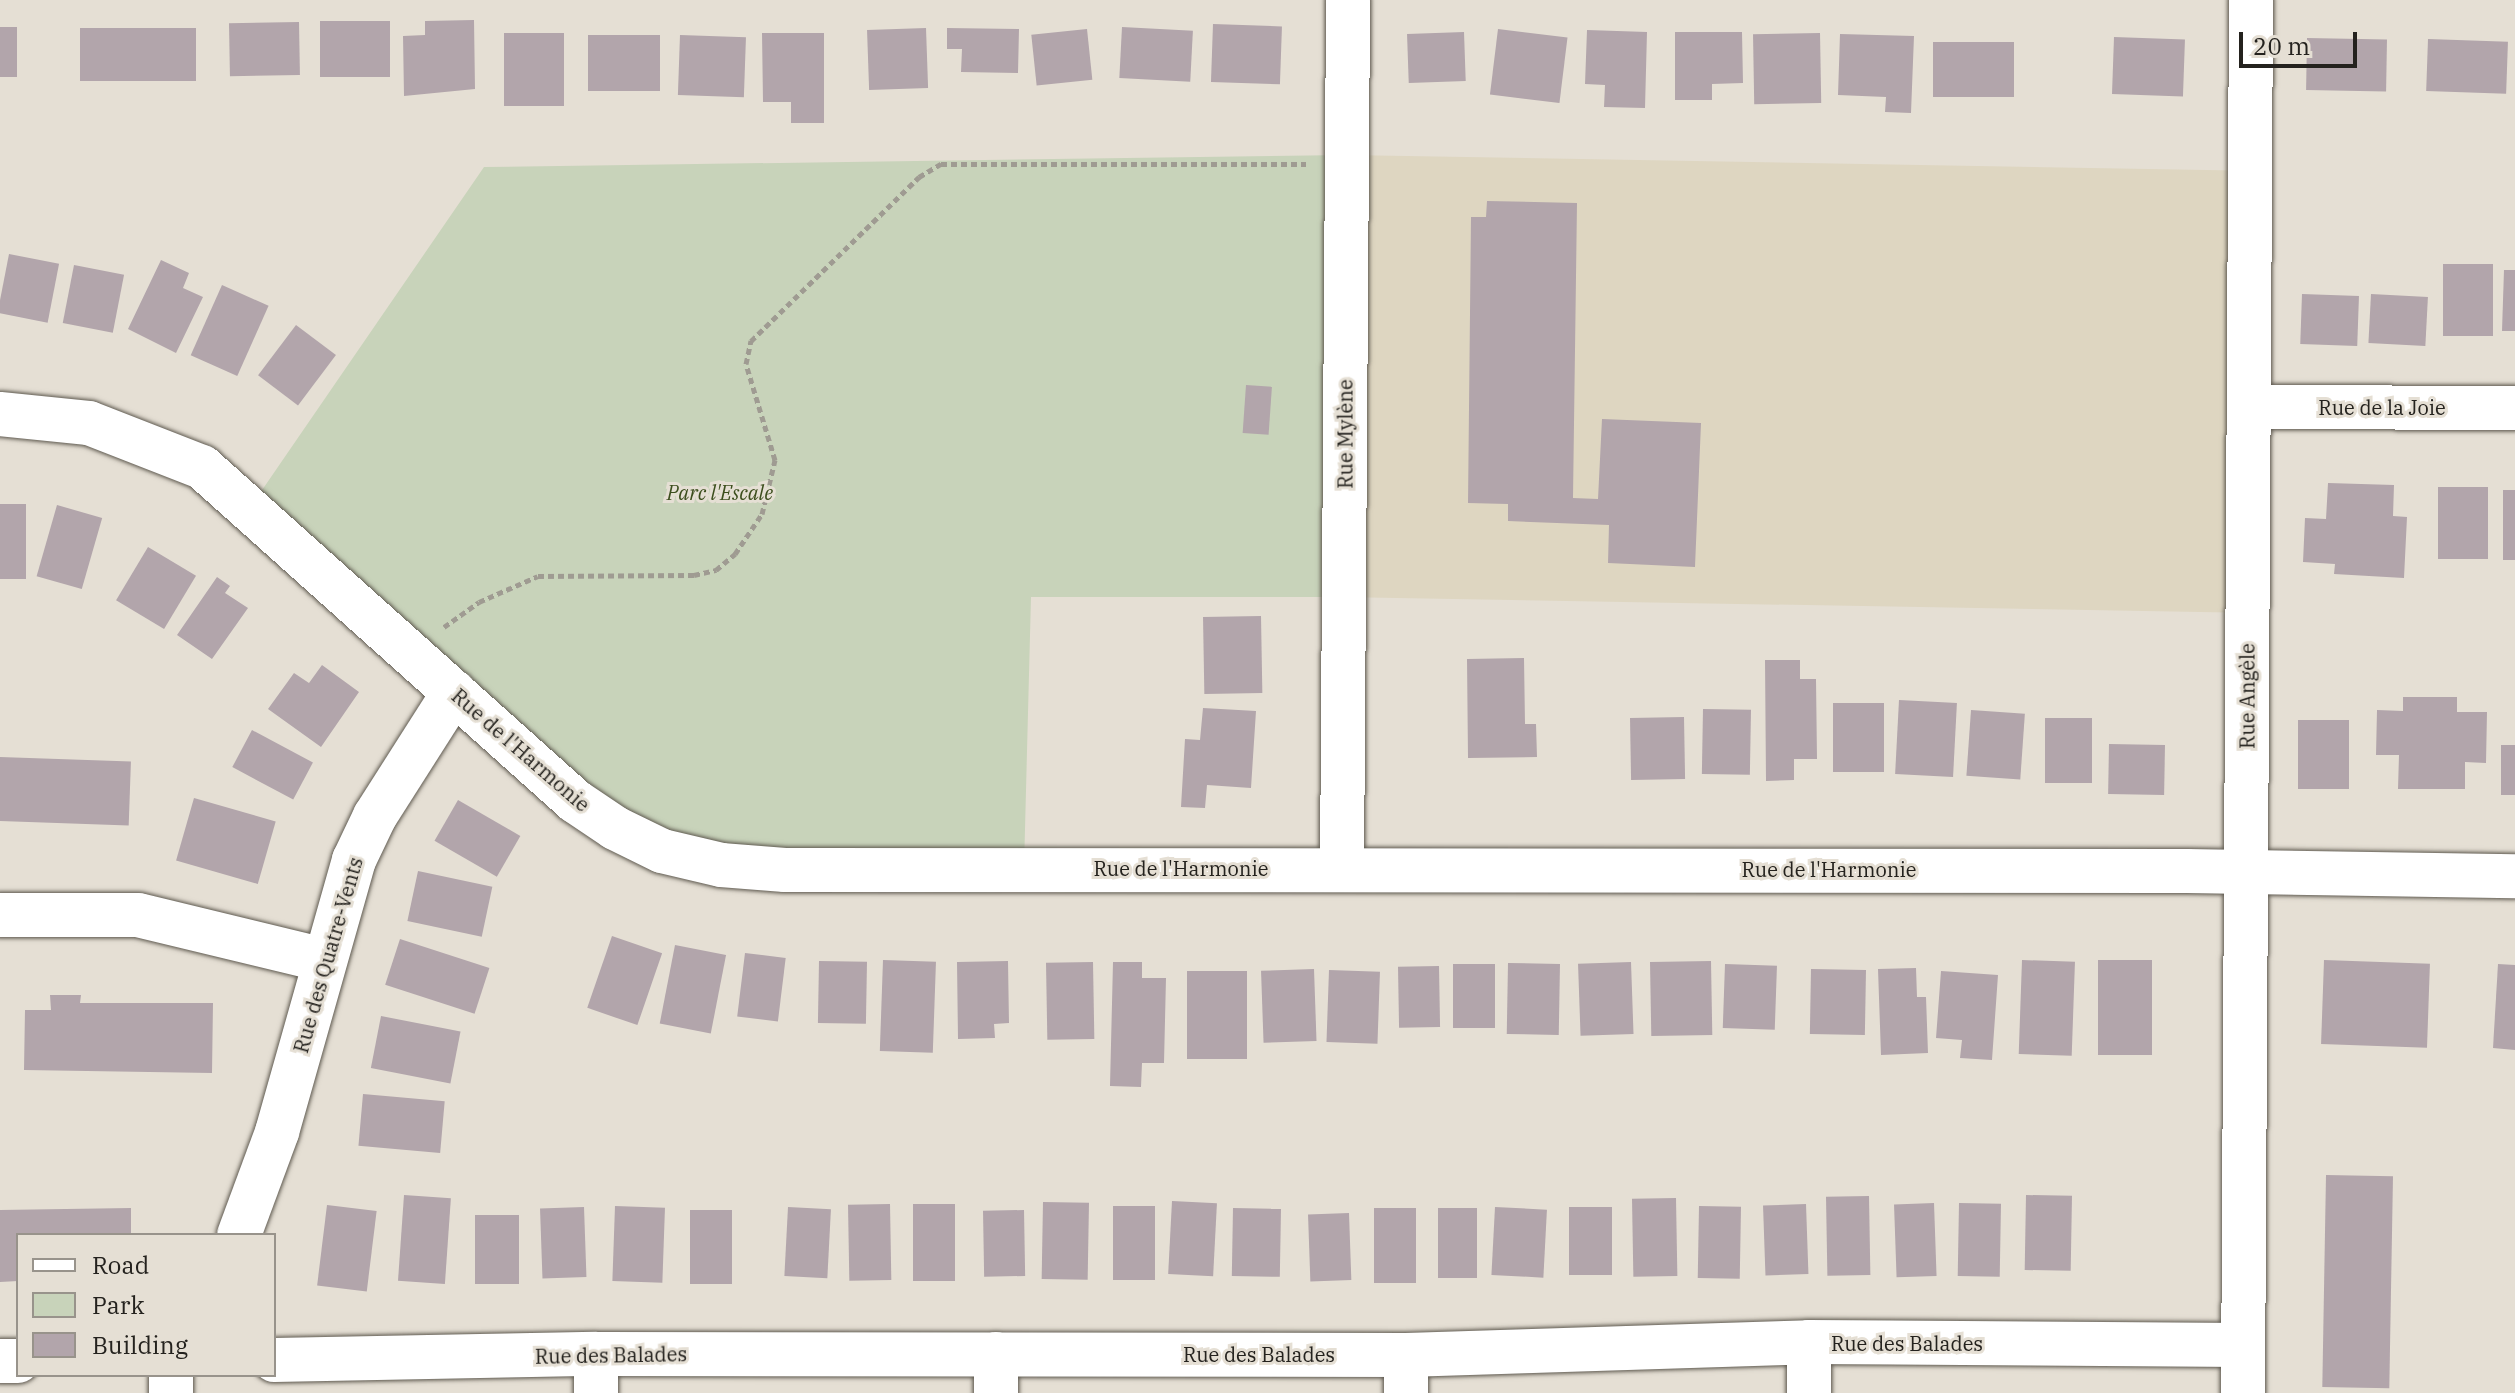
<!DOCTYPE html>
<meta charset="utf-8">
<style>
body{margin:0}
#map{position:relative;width:2515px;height:1393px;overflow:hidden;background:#e5dfd4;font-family:"IBM Plex Serif",serif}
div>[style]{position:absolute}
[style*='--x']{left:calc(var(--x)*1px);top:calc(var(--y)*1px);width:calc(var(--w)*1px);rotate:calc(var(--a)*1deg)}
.education>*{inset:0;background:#ded6c1;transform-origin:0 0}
.green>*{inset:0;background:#c8d3ba}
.building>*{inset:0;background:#b2a5ab;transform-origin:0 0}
.path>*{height:5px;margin-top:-2.5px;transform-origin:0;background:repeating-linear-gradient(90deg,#9f9b92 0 6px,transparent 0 10px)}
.roads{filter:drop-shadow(0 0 2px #5f5a50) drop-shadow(0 0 2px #5f5a50)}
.minor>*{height:44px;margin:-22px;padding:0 22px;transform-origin:22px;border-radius:22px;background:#fff}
span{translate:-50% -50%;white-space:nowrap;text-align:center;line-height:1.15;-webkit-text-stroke:6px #e5dfd4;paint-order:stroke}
.street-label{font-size:20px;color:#24221e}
.park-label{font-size:20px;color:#3c4e1d;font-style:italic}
.legend{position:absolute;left:16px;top:1233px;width:260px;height:144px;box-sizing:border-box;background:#e5dfd4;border:2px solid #98938b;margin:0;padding:10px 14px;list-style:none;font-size:24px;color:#24221e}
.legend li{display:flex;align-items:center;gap:16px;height:40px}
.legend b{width:40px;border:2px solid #98938b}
.scale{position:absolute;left:2239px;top:32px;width:118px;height:36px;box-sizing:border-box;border:4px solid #24221e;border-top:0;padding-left:10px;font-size:24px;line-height:28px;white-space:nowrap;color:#24221e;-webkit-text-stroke:6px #e5dfd4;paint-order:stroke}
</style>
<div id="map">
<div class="education">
<i style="left:1347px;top:155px;width:903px;height:442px;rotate:1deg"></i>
</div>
<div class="green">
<i style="clip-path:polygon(1347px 155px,1344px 597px,1031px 597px,1024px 868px,662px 851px,249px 509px,484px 167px)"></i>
</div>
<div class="building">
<i style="clip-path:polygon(474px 20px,475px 89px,404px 96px,403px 36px,425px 35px,425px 21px)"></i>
<i style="left:320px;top:21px;width:70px;height:56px"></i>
<i style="left:299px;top:22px;width:53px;height:70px;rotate:89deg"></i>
<i style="left:1213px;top:24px;width:69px;height:58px;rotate:2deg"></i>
<i style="left:0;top:27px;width:17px;height:50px"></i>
<i style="left:1122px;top:27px;width:71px;height:51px;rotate:3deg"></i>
<i style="left:80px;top:28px;width:116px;height:53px"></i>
<i style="left:926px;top:28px;width:60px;height:59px;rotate:88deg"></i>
<i style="clip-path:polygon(947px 28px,1019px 29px,1018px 73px,961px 72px,962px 49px,947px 49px)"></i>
<i style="left:1087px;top:29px;width:51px;height:56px;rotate:84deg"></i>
<i style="left:1498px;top:29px;width:70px;height:66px;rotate:7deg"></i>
<i style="clip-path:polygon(1587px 30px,1647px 32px,1645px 108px,1604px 107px,1605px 85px,1585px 84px)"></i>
<i style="left:1464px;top:32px;width:49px;height:57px;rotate:88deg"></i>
<i style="clip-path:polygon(1675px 32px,1742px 32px,1743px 83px,1712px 84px,1712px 100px,1675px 100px)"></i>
<i style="left:504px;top:33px;width:60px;height:73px"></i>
<i style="clip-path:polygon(762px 33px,824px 33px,824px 123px,791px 123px,791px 102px,763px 102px)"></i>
<i style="left:1820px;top:33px;width:70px;height:67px;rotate:89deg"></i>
<i style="clip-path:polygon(1840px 34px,1914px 36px,1911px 113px,1885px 112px,1886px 97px,1838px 95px)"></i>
<i style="left:588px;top:35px;width:72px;height:56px"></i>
<i style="left:680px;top:35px;width:66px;height:60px;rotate:2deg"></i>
<i style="left:2114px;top:37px;width:71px;height:57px;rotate:2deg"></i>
<i style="left:2307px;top:38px;width:80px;height:52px;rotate:1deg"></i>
<i style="left:2428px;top:39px;width:80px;height:52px;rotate:2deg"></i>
<i style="left:1933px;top:42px;width:81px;height:55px"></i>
<i style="clip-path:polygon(1487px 201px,1577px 203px,1573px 498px,1598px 499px,1602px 419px,1701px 423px,1695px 567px,1608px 563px,1609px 525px,1508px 521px,1508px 504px,1468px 503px,1471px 217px,1486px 217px)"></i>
<i style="left:9px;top:254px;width:51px;height:60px;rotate:11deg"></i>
<i style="clip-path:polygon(161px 260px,189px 273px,183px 288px,203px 297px,176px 353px,128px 329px)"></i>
<i style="left:2493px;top:264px;width:72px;height:50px;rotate:90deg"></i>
<i style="left:74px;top:265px;width:51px;height:59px;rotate:11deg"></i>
<i style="clip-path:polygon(2504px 270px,2515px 270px,2515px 331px,2502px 331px)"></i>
<i style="left:222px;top:285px;width:51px;height:77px;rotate:24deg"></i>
<i style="left:2302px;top:294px;width:57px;height:50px;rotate:2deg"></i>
<i style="left:2371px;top:294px;width:57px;height:49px;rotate:3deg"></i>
<i style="left:296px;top:325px;width:50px;height:63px;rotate:37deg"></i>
<i style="left:1246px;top:385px;width:26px;height:48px;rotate:4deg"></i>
<i style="clip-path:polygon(2328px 483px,2394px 485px,2393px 516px,2407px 517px,2404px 578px,2334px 574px,2335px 564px,2303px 562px,2305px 518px,2326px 519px)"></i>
<i style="left:2438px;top:487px;width:50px;height:72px"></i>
<i style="left:2503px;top:490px;width:12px;height:70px"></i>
<i style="left:0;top:504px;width:26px;height:75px"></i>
<i style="left:57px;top:505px;width:47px;height:74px;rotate:16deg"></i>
<i style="left:148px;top:547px;width:56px;height:62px;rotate:31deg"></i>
<i style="clip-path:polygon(217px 577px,230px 586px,225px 593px,248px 608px,212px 659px,177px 635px)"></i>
<i style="left:1261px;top:616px;width:77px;height:58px;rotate:89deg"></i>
<i style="clip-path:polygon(1524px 658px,1525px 724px,1536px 724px,1537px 757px,1468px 758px,1467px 659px)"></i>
<i style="clip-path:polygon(1765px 660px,1800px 660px,1800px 679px,1816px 679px,1817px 759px,1794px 759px,1794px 780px,1766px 781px)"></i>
<i style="clip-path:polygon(322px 665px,359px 692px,321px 747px,268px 709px,294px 673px,309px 683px)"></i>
<i style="clip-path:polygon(2403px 697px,2457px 697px,2457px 712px,2487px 712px,2486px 763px,2465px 762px,2465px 789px,2398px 789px,2399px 755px,2376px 755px,2377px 710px,2403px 711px)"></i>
<i style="left:1899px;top:700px;width:58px;height:74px;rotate:3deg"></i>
<i style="left:1833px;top:703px;width:51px;height:69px"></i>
<i style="clip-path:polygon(1203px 708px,1256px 711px,1251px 788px,1207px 785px,1205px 808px,1181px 807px,1185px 739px,1200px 740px)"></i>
<i style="left:1703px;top:709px;width:48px;height:65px;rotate:1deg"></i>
<i style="left:1971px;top:710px;width:54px;height:66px;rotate:4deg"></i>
<i style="left:1684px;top:717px;width:62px;height:54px;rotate:89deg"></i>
<i style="left:2045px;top:718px;width:47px;height:65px"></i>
<i style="left:2298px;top:720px;width:51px;height:69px"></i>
<i style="left:252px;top:730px;width:69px;height:42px;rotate:28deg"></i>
<i style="left:2109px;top:744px;width:56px;height:50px;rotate:1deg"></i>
<i style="left:2501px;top:745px;width:14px;height:50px"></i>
<i style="left:0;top:757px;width:131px;height:64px;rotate:2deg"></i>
<i style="left:194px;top:798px;width:85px;height:65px;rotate:16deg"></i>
<i style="left:458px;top:800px;width:72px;height:47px;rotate:30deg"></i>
<i style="left:418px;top:871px;width:76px;height:51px;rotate:12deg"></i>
<i style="left:612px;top:936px;width:53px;height:76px;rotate:19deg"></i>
<i style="left:400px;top:939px;width:94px;height:48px;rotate:18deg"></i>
<i style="left:675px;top:945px;width:52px;height:80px;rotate:11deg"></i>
<i style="left:745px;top:953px;width:41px;height:64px;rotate:7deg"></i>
<i style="left:883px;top:960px;width:53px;height:91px;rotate:2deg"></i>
<i style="left:2022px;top:960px;width:53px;height:94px;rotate:2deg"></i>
<i style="left:2098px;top:960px;width:54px;height:95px"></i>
<i style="left:2324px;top:960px;width:106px;height:84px;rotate:2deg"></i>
<i style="left:819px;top:961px;width:48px;height:62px;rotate:1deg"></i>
<i style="clip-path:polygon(1008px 961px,1009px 1023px,994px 1024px,995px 1038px,958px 1039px,957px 962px)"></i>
<i style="left:1711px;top:961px;width:74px;height:61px;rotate:89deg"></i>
<i style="left:1093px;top:962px;width:77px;height:47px;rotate:89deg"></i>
<i style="clip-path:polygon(1113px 962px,1142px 962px,1142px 978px,1166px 978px,1164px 1063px,1142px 1063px,1141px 1087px,1110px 1086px)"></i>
<i style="left:1631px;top:962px;width:72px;height:53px;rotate:88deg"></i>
<i style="left:1508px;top:963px;width:52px;height:71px;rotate:1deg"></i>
<i style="left:1453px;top:964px;width:42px;height:64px"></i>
<i style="left:1725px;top:964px;width:52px;height:64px;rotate:2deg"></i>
<i style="clip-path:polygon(2498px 964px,2515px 965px,2515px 1050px,2493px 1048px)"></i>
<i style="left:1439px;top:966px;width:61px;height:41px;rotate:89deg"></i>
<i style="clip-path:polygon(1916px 968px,1917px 997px,1926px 997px,1928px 1053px,1881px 1055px,1878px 969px)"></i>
<i style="left:1314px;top:969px;width:72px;height:53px;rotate:88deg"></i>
<i style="left:1811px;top:969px;width:55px;height:65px;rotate:1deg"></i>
<i style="left:1329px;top:970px;width:51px;height:72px;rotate:2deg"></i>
<i style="left:1187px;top:971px;width:60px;height:88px"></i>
<i style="clip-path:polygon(1941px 971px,1998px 975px,1992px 1060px,1960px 1058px,1962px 1040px,1936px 1038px)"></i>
<i style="clip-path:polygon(50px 995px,81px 995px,80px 1003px,213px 1003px,212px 1073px,24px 1070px,25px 1010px,51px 1010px)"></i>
<i style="left:381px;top:1016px;width:81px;height:53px;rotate:11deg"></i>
<i style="left:363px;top:1094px;width:82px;height:52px;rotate:5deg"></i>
<i style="left:2326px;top:1175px;width:67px;height:212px;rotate:1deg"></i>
<i style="left:404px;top:1195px;width:47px;height:86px;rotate:4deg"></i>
<i style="left:2026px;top:1195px;width:46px;height:75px;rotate:1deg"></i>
<i style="left:1869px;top:1196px;width:79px;height:43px;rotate:89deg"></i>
<i style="left:1676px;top:1198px;width:78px;height:44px;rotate:89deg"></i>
<i style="left:1172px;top:1201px;width:45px;height:73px;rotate:3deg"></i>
<i style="left:1043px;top:1202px;width:46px;height:77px;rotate:1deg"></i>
<i style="left:1934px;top:1203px;width:73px;height:40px;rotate:88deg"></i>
<i style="left:1959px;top:1203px;width:42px;height:73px;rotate:1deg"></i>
<i style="left:890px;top:1204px;width:76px;height:42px;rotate:89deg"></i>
<i style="left:913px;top:1204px;width:42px;height:77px"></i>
<i style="left:1806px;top:1204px;width:70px;height:43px;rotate:88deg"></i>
<i style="left:327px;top:1205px;width:50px;height:81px;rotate:7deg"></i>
<i style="left:615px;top:1206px;width:50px;height:75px;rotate:2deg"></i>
<i style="left:1155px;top:1206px;width:74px;height:42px;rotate:90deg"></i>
<i style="left:1699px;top:1206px;width:42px;height:72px;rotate:1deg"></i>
<i style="left:584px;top:1207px;width:70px;height:44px;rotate:88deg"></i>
<i style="left:788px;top:1207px;width:43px;height:69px;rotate:3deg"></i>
<i style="left:1495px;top:1207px;width:52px;height:68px;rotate:3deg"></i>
<i style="left:1569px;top:1207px;width:43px;height:68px"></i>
<i style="clip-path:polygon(131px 1208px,131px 1235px,18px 1235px,18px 1281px,0 1282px,0 1210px)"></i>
<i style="left:1233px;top:1208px;width:48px;height:68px;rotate:1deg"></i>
<i style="left:1416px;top:1208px;width:75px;height:42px;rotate:90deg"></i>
<i style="left:1438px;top:1208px;width:39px;height:70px"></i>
<i style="left:690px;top:1210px;width:42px;height:74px"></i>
<i style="left:1024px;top:1210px;width:66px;height:41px;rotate:89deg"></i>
<i style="left:1349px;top:1213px;width:67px;height:41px;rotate:88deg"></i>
<i style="left:475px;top:1215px;width:44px;height:69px"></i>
</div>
<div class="path">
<i style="--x:444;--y:627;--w:43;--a:-35.5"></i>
<i style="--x:479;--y:602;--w:64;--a:-23.8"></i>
<i style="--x:538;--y:576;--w:156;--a:-0.4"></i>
<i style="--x:694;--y:575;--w:23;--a:-13"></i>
<i style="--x:716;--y:570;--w:25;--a:-40"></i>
<i style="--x:735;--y:554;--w:48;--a:-56"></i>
<i style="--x:762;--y:514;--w:56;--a:-76.5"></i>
<i style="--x:775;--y:460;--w:100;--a:-106.8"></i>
<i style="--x:746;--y:364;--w:24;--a:-78"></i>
<i style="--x:751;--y:341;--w:235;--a:-44.3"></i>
<i style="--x:919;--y:177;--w:26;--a:-31"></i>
<i style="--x:941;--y:164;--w:365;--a:0"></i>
</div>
<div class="roads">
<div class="minor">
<i style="--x:2249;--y:407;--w:266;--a:0.2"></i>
<i style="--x:0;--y:414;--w:89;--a:5.8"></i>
<i style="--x:89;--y:423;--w:121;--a:21.3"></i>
<i style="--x:202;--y:467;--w:501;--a:41.84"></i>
<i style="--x:575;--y:801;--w:48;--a:34"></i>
<i style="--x:615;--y:828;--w:52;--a:26.1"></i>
<i style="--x:662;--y:851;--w:61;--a:13.3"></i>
<i style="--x:721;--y:865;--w:64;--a:4.5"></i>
<i style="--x:785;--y:870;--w:1402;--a:0.04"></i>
<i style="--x:2187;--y:871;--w:328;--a:0.9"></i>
<i style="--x:1342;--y:868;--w:868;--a:-89.6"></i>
<i style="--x:0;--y:915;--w:138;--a:0"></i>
<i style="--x:138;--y:915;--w:191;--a:13.6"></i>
<i style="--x:239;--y:1235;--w:110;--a:-69.7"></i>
<i style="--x:277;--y:1132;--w:283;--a:-74.2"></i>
<i style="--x:354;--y:860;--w:49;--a:-64.5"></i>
<i style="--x:375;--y:816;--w:147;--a:-57.5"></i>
<i style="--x:1809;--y:1342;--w:51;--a:90"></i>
<i style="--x:1406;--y:1355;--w:38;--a:90"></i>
<i style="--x:274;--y:1360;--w:322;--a:-1.1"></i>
<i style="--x:596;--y:1354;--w:810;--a:0.07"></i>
<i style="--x:1406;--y:1355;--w:403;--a:-1.8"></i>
<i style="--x:1809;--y:1342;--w:434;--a:0.4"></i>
<i style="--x:0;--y:1361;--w:18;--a:0"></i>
<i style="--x:171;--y:1375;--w:18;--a:90"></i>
<i style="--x:596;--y:1393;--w:39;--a:-90"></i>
<i style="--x:996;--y:1393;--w:39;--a:-90"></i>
<i style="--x:2243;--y:1393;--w:1393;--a:-89.67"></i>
</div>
</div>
<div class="street-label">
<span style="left:2382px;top:407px">Rue de la Joie</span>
<span style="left:1345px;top:434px;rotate:-90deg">Rue Mylène</span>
<span style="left:2247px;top:696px;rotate:-90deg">Rue Angèle</span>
<span style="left:521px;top:750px;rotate:41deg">Rue de l'Harmonie</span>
<span style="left:1181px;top:868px">Rue de l'Harmonie</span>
<span style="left:1829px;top:869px">Rue de l'Harmonie</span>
<span style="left:328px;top:955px;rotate:-74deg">Rue des Quatre-Vents</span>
<span style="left:1907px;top:1343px">Rue des Balades</span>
<span style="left:1259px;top:1354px">Rue des Balades</span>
<span style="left:611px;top:1355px;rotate:-1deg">Rue des Balades</span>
</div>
<div class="park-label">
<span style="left:720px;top:492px">Parc l'Escale</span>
</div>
<ul class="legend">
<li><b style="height:10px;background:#fff"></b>Road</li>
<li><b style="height:22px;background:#c8d3ba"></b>Park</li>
<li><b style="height:22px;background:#b2a5ab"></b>Building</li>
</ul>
<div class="scale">20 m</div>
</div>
